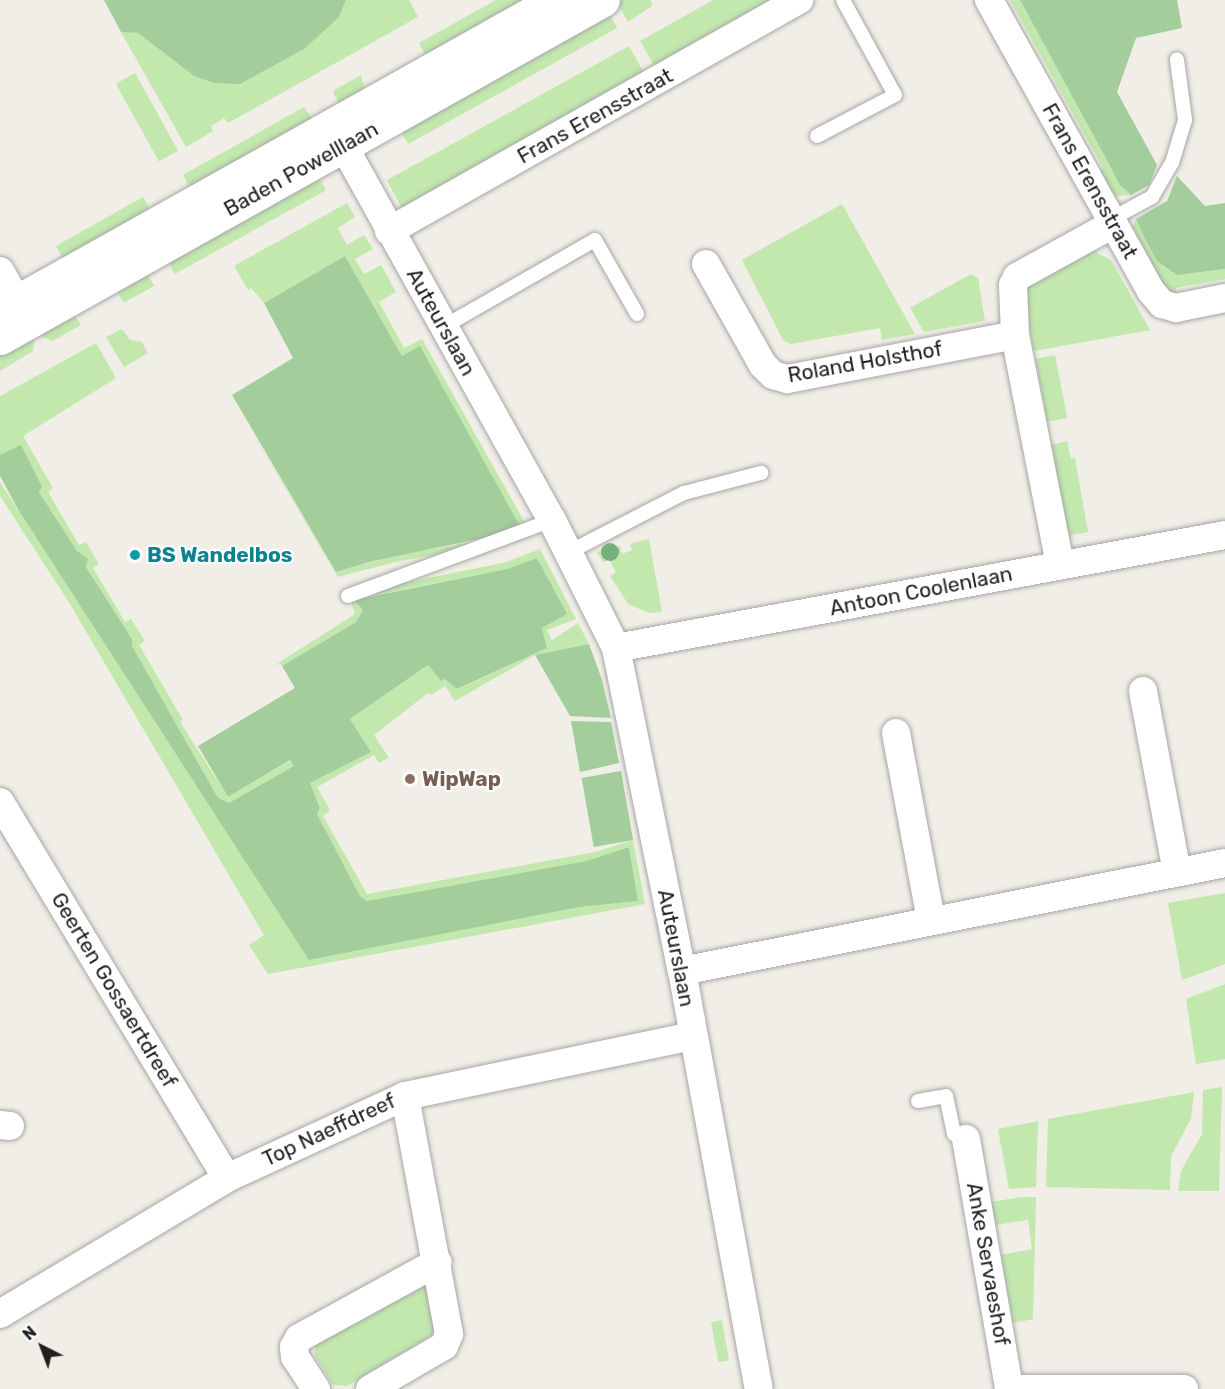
<!DOCTYPE html>
<style>
body{margin:0}
#map{position:relative;width:1225px;height:1389px;overflow:hidden;background:#f0eee6;font-family:Rubik,sans-serif}
div>[style]{position:absolute}
[style*='--x']{left:calc(var(--x)*1px);top:calc(var(--y)*1px);width:calc(var(--w)*1px);rotate:calc(var(--a)*1deg)}
.grass>*{inset:0;background:#c2e8ae;transform-origin:0 0}
.forest>*{inset:0;background:#a4cd9c;transform-origin:0 0}
.roads{filter:drop-shadow(0 0 2px #a6a6a6) drop-shadow(0 0 2px #a6a6a6)}
.service>*{height:14px;margin:-7px;padding:0 7px;transform-origin:7px;border-radius:7px;background:#fff}
.minor>*{height:28px;margin:-14px;padding:0 14px;transform-origin:14px;border-radius:14px;background:#fff}
.tertiary>*{height:33px;margin:-16.5px;padding:0 16.5px;transform-origin:16.5px;border-radius:16.5px;background:#fff}
.trees>*{width:18px;height:18px;margin:-9px;border-radius:50%;background:#75af7d}
.dots>*{width:16px;height:16px;translate:-50% -50%;box-sizing:border-box;border:3px solid #fff;border-radius:50%}
span{translate:-50% -50%;white-space:nowrap;text-align:center;line-height:1.15;-webkit-text-stroke:4.5px #fff;paint-order:stroke}
.street-label{font-size:21px;color:#1f1f1f}
.culture-label{font-size:21px;color:#0d838f;font-weight:700}
.left{translate:0 -50%;text-align:left}
.education-label{font-size:21px;color:#785e54;font-weight:700}
.north{position:absolute;left:12px;top:1317px;width:60px;height:60px;-webkit-text-stroke:4px #fff;paint-order:stroke;rotate:318deg;font-size:16px;font-weight:700;line-height:24px;text-align:center;color:#1f1f1f}
.north::after{content:'';display:block;margin:auto;width:21px;height:27px;background:#1f1f1f;clip-path:polygon(50% 0,100% 100%,50% 72%,0 100%)}
</style>
<div id="map">
<div class="grass">
<i style="clip-path:polygon(346px 0,409px 0,418px 17px,228px 123px,224px 118px,211px 126px,213px 131px,186px 147px,121px 32px,138px 33px,194px 76px,240px 84px,339px 17px)"></i>
<i style="clip-path:polygon(496px 0,539px 0,439px 56px,424px 53px,419px 43px)"></i>
<i style="clip-path:polygon(620px 0,651px 0,652px 6px,628px 22px,617px 2px)"></i>
<i style="clip-path:polygon(713px 0,784px 0,657px 70px,640px 41px)"></i>
<i style="clip-path:polygon(1010px 0,1020px 0,1112px 171px,1131px 195px,1114px 196px,1098px 172px,1103px 168px)"></i>
<i style="left:606px;top:8px;width:23px;height:239px;rotate:61deg"></i>
<i style="left:629px;top:46px;width:35px;height:277px;rotate:61deg"></i>
<i style="left:135px;top:73px;width:89px;height:22px;rotate:61deg"></i>
<i style="clip-path:polygon(361px 75px,367px 96px,341px 110px,333px 91px)"></i>
<i style="clip-path:polygon(304px 107px,316px 124px,203px 187px,188px 185px,183px 175px)"></i>
<i style="left:315px;top:170px;width:23px;height:173px;rotate:61deg"></i>
<i style="clip-path:polygon(143px 197px,149px 207px,143px 220px,66px 264px,56px 246px)"></i>
<i style="clip-path:polygon(347px 203px,355px 217px,338px 228px,347px 245px,364px 235px,373px 249px,355px 259px,364px 274px,381px 265px,396px 292px,379px 302px,404px 348px,422px 339px,530px 532px,491px 545px,395px 562px,338px 577px,230px 396px,336px 572px,393px 556px,490px 539px,410px 352px,402px 356px,345px 256px,264px 303px,251px 288px,248px 290px,234px 266px)"></i>
<i style="clip-path:polygon(842px 204px,915px 334px,882px 340px,880px 328px,791px 344px,783px 340px,742px 260px)"></i>
<i style="clip-path:polygon(1136px 219px,1142px 233px,1177px 275px,1225px 269px,1225px 279px,1176px 288px,1176px 294px,1168px 294px,1132px 228px)"></i>
<i style="clip-path:polygon(1093px 246px,1097px 253px,1111px 260px,1150px 330px,1034px 351px,1021px 287px)"></i>
<i style="left:143px;top:266px;width:23px;height:35px;rotate:61deg"></i>
<i style="clip-path:polygon(971px 274px,978px 278px,985px 321px,924px 332px,910px 308px)"></i>
<i style="clip-path:polygon(69px 307px,81px 325px,53px 341px,42px 337px,36px 325px)"></i>
<i style="clip-path:polygon(122px 329px,130px 340px,142px 342px,148px 353px,124px 367px,106px 337px)"></i>
<i style="clip-path:polygon(28px 330px,34px 341px,33px 351px,0 371px,0 345px)"></i>
<i style="clip-path:polygon(96px 343px,116px 378px,23px 436px,53px 488px,48px 492px,79px 545px,86px 542px,99px 564px,93px 568px,125px 622px,131px 619px,145px 641px,139px 645px,183px 720px,180px 722px,228px 797px,291px 760px,294px 766px,229px 804px,218px 798px,132px 646px,132px 639px,86px 567px,88px 559px,77px 551px,39px 492px,42px 485px,21px 446px,0 455px,0 396px)"></i>
<i style="left:1055px;top:355px;width:64px;height:20px;rotate:79deg"></i>
<i style="clip-path:polygon(1067px 441px,1071px 459px,1075px 458px,1088px 532px,1067px 536px,1050px 445px)"></i>
<i style="clip-path:polygon(0 482px,310px 960px,580px 907px,638px 901px,629px 847px,586px 861px,368px 901px,360px 896px,317px 814px,320px 808px,310px 783px,371px 752px,350px 719px,428px 665px,441px 681px,445px 679px,458px 689px,547px 648px,542px 628px,566px 614px,537px 558px,507px 569px,355px 599px,363px 610px,356px 622px,282px 666px,280px 663px,272px 667px,355px 614px,349px 594px,507px 562px,540px 549px,576px 619px,547px 630px,552px 640px,578px 623px,589px 644px,535px 655px,455px 701px,445px 686px,431px 695px,428px 693px,374px 735px,389px 758px,379px 763px,374px 755px,317px 787px,330px 810px,323px 816px,367px 894px,595px 852px,633px 840px,645px 904px,268px 974px,249px 945px,264px 935px,70px 604px,0 496px)"></i>
<i style="clip-path:polygon(649px 539px,662px 612px,649px 613px,628px 604px,610px 576px,616px 572px,609px 560px,603px 562px,597px 552px,620px 546px,622px 554px,632px 550px,630px 544px)"></i>
<i style="clip-path:polygon(1225px 893px,1225px 964px,1182px 980px,1168px 903px)"></i>
<i style="clip-path:polygon(1225px 984px,1225px 1059px,1196px 1064px,1186px 999px)"></i>
<i style="clip-path:polygon(1222px 1087px,1219px 1191px,1178px 1191px,1181px 1171px,1202px 1134px,1203px 1090px)"></i>
<i style="clip-path:polygon(1194px 1092px,1191px 1119px,1171px 1156px,1170px 1190px,1046px 1187px,1048px 1119px)"></i>
<i style="clip-path:polygon(1038px 1121px,1036px 1187px,1009px 1189px,998px 1129px)"></i>
<i style="clip-path:polygon(1021px 1197px,1036px 1197px,1033px 1319px,1013px 1323px,1001px 1255px,1032px 1249px,1028px 1220px,995px 1225px,991px 1202px)"></i>
<i style="clip-path:polygon(423px 1280px,440px 1321px,434px 1334px,347px 1386px,333px 1385px,315px 1356px,315px 1345px)"></i>
<i style="left:722px;top:1320px;width:41px;height:11px;rotate:80deg"></i>
</div>
<div class="forest">
<i style="clip-path:polygon(104px 0,346px 0,339px 17px,304px 49px,240px 84px,214px 83px,194px 76px,138px 33px,121px 32px)"></i>
<i style="clip-path:polygon(1020px 0,1177px 0,1182px 28px,1136px 38px,1117px 92px,1157px 165px,1149px 185px,1131px 195px,1120px 185px)"></i>
<i style="clip-path:polygon(1177px 176px,1205px 206px,1225px 203px,1225px 269px,1177px 275px,1157px 261px,1142px 233px,1136px 219px,1167px 201px)"></i>
<i style="clip-path:polygon(345px 256px,402px 356px,420px 346px,522px 530px,373px 561px,336px 572px,232px 395px,293px 358px,264px 303px)"></i>
<i style="clip-path:polygon(21px 445px,42px 486px,39px 492px,77px 551px,88px 559px,86px 567px,132px 639px,132px 646px,218px 798px,229px 803px,294px 766px,290px 760px,228px 797px,198px 746px,295px 688px,282px 666px,356px 622px,363px 610px,354px 600px,507px 569px,537px 558px,567px 614px,542px 628px,547px 648px,457px 689px,445px 679px,441px 681px,428px 665px,350px 719px,371px 752px,310px 783px,320px 808px,317px 814px,360px 896px,367px 901px,586px 861px,629px 847px,638px 901px,580px 907px,309px 960px,19px 511px,0 476px,0 455px)"></i>
<i style="clip-path:polygon(589px 644px,602px 680px,611px 718px,570px 716px,535px 655px)"></i>
<i style="clip-path:polygon(571px 721px,611px 722px,619px 763px,580px 772px)"></i>
<i style="left:621px;top:771px;width:70px;height:40px;rotate:80deg"></i>
</div>
<div class="roads">
<div class="service">
<i style="--x:817;--y:136;--w:88;--a:-27.7"></i>
<i style="--x:895;--y:95;--w:108;--a:-118.7"></i>
<i style="--x:1111;--y:219;--w:47;--a:-28.2"></i>
<i style="--x:1152;--y:197;--w:39;--a:-60"></i>
<i style="--x:1172;--y:163;--w:45;--a:-73.2"></i>
<i style="--x:1185;--y:120;--w:61;--a:-97.6"></i>
<i style="--x:443;--y:327;--w:175;--a:-29.8"></i>
<i style="--x:595;--y:240;--w:85;--a:60.4"></i>
<i style="--x:569;--y:552;--w:129;--a:-27.2"></i>
<i style="--x:684;--y:493;--w:80;--a:-14.6"></i>
<i style="--x:348;--y:596;--w:218;--a:-20.4"></i>
<i style="--x:918;--y:1101;--w:28;--a:-10"></i>
<i style="--x:946;--y:1096;--w:39;--a:78"></i>
<i style="--x:954;--y:1134;--w:13;--a:23"></i>
</div>
<div class="minor">
<i style="--x:989;--y:0;--w:333;--a:60.9"></i>
<i style="--x:1151;--y:291;--w:17;--a:50"></i>
<i style="--x:1162;--y:304;--w:15;--a:16"></i>
<i style="--x:1176;--y:308;--w:50;--a:-11.5"></i>
<i style="--x:333;--y:127;--w:450;--a:60.9"></i>
<i style="--x:552;--y:520;--w:143;--a:63.4"></i>
<i style="--x:616;--y:648;--w:330;--a:78.5"></i>
<i style="--x:682;--y:971;--w:425;--a:79.6"></i>
<i style="--x:389;--y:231;--w:471;--a:-29.4"></i>
<i style="--x:706;--y:264;--w:116;--a:60.6"></i>
<i style="--x:763;--y:365;--w:14;--a:45"></i>
<i style="--x:773;--y:375;--w:15;--a:16"></i>
<i style="--x:787;--y:379;--w:232;--a:-10.9"></i>
<i style="--x:1015;--y:335;--w:234;--a:78.9"></i>
<i style="--x:0;--y:271;--w:56;--a:60.3"></i>
<i style="--x:1015;--y:335;--w:50;--a:-92.3"></i>
<i style="--x:1013;--y:285;--w:9;--a:-63"></i>
<i style="--x:1017;--y:277;--w:110;--a:-28.9"></i>
<i style="--x:616;--y:648;--w:619;--a:-10.51"></i>
<i style="--x:1143;--y:691;--w:184;--a:79.4"></i>
<i style="--x:896;--y:733;--w:190;--a:79.4"></i>
<i style="--x:0;--y:802;--w:439;--a:58.9"></i>
<i style="--x:682;--y:971;--w:554;--a:-11.25"></i>
<i style="--x:0;--y:1125;--w:10;--a:6"></i>
<i style="--x:966;--y:1139;--w:254;--a:80.2"></i>
<i style="--x:0;--y:1314;--w:265;--a:-30.9"></i>
<i style="--x:227;--y:1178;--w:196;--a:-24.7"></i>
<i style="--x:405;--y:1096;--w:293;--a:-11.8"></i>
<i style="--x:316;--y:1389;--w:38;--a:-123"></i>
<i style="--x:295;--y:1357;--w:10;--a:-96"></i>
<i style="--x:294;--y:1347;--w:10;--a:-61"></i>
<i style="--x:299;--y:1338;--w:158;--a:-28.7"></i>
<i style="--x:370;--y:1389;--w:86;--a:-30.2"></i>
<i style="--x:444;--y:1346;--w:13;--a:-67"></i>
<i style="--x:449;--y:1334;--w:242;--a:-100.5"></i>
<i style="--x:1018;--y:1389;--w:166;--a:0"></i>
</div>
<div class="tertiary">
<i style="--x:0;--y:311;--w:636;--a:-29.26"></i>
<i style="--x:0;--y:338;--w:691;--a:-29.27"></i>
</div>
</div>
<div class="trees">
<i style="left:610px;top:552px"></i>
</div>
<div class="dots">
<i style="left:135px;top:555px;background:#0f9aa8"></i>
<i style="left:410px;top:779px;background:#8d6e63"></i>
</div>
<div class="street-label">
<span style="left:595px;top:116px;rotate:-29deg">Frans Erensstraat</span>
<span style="left:301px;top:169px;rotate:-29deg">Baden Powelllaan</span>
<span style="left:1090px;top:181px;rotate:61deg">Frans Erensstraat</span>
<span style="left:441px;top:322px;rotate:61deg">Auteurslaan</span>
<span style="left:865px;top:362px;rotate:-10deg">Roland Holsthof</span>
<span style="left:921px;top:591px;rotate:-11deg">Antoon Coolenlaan</span>
<span style="left:676px;top:948px;rotate:79deg">Auteurslaan</span>
<span style="left:114px;top:990px;rotate:59deg">Geerten Gossaertdreef</span>
<span style="left:329px;top:1130px;rotate:-25deg">Top Naeffdreef</span>
<span style="left:988px;top:1264px;rotate:80deg">Anke Servaeshof</span>
</div>
<div class="culture-label">
<span class="left" style="left:147px;top:555px">BS Wandelbos</span>
</div>
<div class="education-label">
<span class="left" style="left:422px;top:779px">WipWap</span>
</div>
<div class="north">N</div>
</div>
